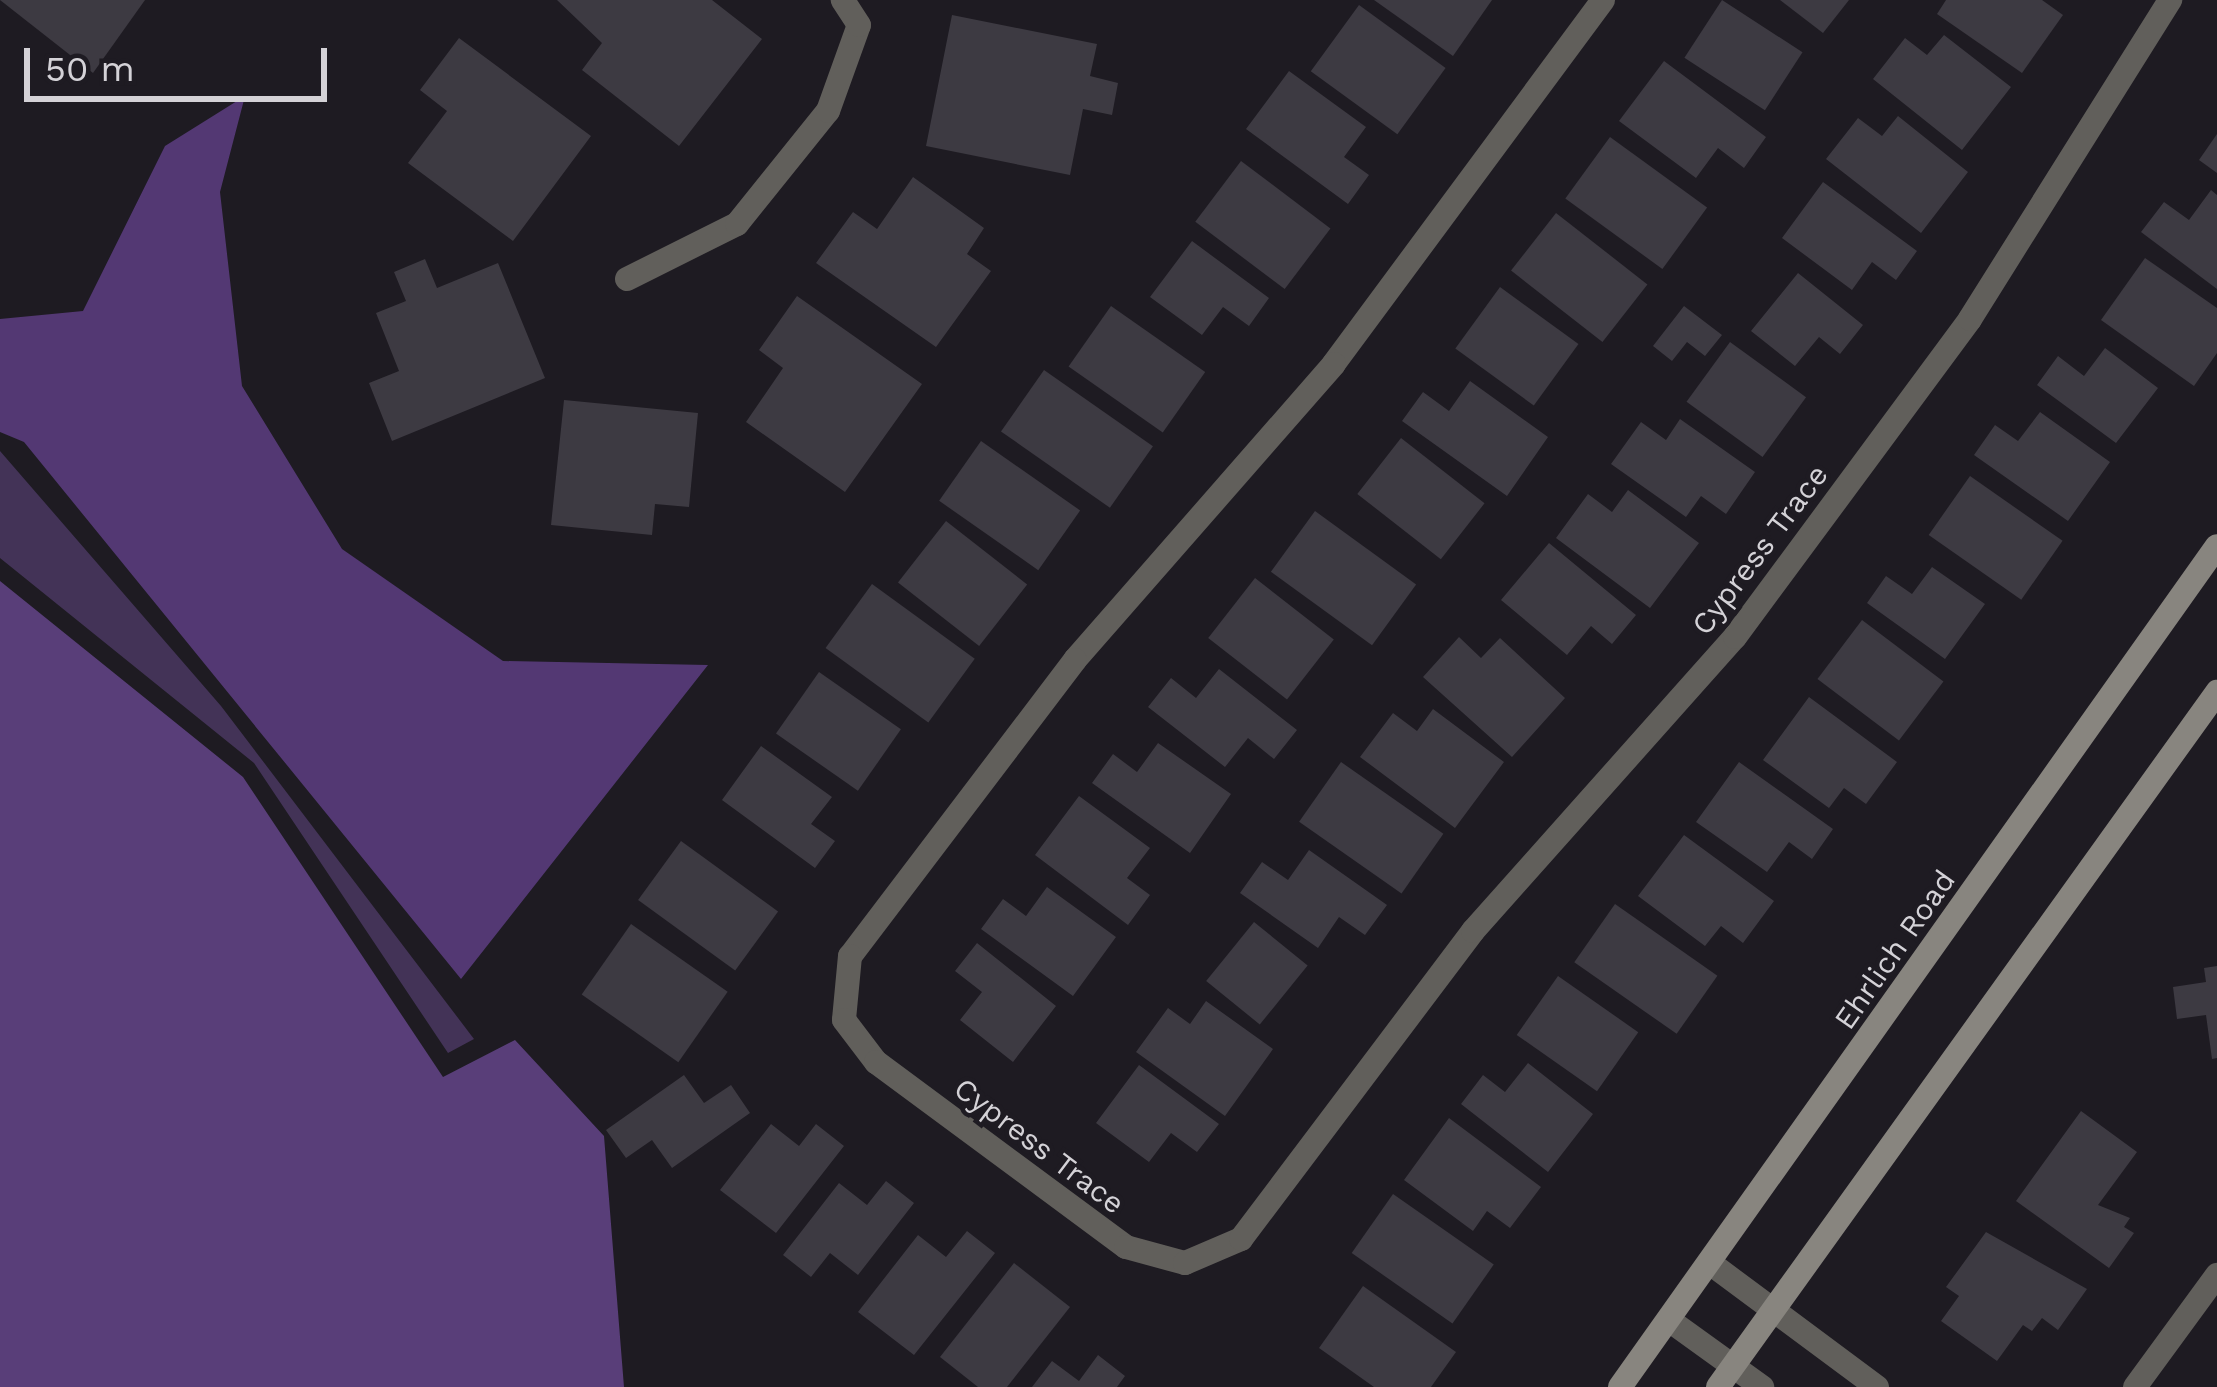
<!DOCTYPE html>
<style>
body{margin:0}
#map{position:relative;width:2217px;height:1387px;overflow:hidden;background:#1e1b22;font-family:"Work Sans",sans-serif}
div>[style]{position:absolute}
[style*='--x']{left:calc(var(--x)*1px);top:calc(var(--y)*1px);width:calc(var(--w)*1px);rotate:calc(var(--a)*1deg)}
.green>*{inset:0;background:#433357}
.forest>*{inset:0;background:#593e79}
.water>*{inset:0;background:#533873}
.building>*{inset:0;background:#3d3a42;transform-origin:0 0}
.minor>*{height:24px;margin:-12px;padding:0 12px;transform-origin:12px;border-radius:12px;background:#615f5b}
.secondary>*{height:24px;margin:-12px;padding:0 12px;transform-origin:12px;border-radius:12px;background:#88857f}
span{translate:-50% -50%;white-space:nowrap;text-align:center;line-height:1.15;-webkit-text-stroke:9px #1e1b22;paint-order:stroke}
.street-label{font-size:30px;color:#d4d2d7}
.scale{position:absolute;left:24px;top:48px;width:303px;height:54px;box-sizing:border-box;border:6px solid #d4d2d7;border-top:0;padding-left:15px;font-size:36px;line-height:42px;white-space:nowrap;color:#d4d2d7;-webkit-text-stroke:9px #1e1b22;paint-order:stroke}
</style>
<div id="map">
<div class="green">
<i style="clip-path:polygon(0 451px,221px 706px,474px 1039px,448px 1053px,254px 763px,0 558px)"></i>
</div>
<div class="forest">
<i style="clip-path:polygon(0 581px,243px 777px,443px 1077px,515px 1040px,604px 1136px,624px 1387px,0 1387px)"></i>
</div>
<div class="water">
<i style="clip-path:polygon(245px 96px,220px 192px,242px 386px,342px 549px,503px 661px,708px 665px,461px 979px,24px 442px,0 432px,0 319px,83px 311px,165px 146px)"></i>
</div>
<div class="building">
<i style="clip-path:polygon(0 0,145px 0,93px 73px)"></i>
<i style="clip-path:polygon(557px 0,712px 0,762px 39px,679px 146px,582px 70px,602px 43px)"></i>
<i style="clip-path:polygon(1374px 0,1492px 0,1453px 56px)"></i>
<i style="left:1722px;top:0;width:96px;height:69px;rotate:33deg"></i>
<i style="clip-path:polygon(1780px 0,1849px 0,1823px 33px)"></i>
<i style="clip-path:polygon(1946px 0,2042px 0,2063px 15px,2022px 73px,1937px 14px)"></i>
<i style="left:1359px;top:5px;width:107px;height:82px;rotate:36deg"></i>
<i style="clip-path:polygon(952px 15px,1097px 44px,1090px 76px,1118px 83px,1112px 115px,1083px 109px,1070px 175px,926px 146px)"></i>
<i style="clip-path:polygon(1944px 35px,2011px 87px,1962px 150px,1873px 79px,1905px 38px,1927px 55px)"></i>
<i style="clip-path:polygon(459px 38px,591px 136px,513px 241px,408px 163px,447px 111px,420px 90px)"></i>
<i style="clip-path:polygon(1664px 61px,1766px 137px,1744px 168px,1718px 148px,1696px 178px,1619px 121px)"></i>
<i style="clip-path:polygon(1289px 71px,1366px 127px,1344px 157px,1369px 175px,1348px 204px,1246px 129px)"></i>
<i style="clip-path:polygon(1898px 116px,1968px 172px,1921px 233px,1826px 159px,1858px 118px,1882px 136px)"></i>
<i style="clip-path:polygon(2217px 134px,2217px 173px,2199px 160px)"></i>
<i style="left:1610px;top:137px;width:120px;height:76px;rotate:36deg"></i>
<i style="left:1241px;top:161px;width:112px;height:76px;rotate:37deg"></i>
<i style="clip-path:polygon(913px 177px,984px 228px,967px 254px,991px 271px,936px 347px,816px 263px,853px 212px,877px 229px)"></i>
<i style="clip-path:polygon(1823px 182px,1917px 251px,1896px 280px,1872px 262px,1852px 290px,1782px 238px)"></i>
<i style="clip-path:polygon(2211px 190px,2217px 195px,2217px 289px,2141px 232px,2164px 202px,2189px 220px)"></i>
<i style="left:1556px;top:213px;width:116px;height:73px;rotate:38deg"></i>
<i style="clip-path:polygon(1192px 241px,1269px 298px,1249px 326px,1223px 307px,1202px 335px,1150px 297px)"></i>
<i style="clip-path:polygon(2145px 258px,2217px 308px,2217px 353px,2194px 386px,2101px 320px)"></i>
<i style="clip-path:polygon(425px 259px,437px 288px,498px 263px,545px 378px,392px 441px,369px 383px,399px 371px,376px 313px,406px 301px,394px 272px)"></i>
<i style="clip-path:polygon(1798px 273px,1863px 325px,1840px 354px,1819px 337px,1795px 366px,1751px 331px)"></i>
<i style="left:1500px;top:287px;width:97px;height:76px;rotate:36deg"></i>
<i style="clip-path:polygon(797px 296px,922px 384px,845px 492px,746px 422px,783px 368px,759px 350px)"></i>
<i style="left:1111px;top:306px;width:115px;height:74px;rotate:35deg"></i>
<i style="clip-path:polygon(1684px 306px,1722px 335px,1705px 356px,1687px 342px,1672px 361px,1653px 346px)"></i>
<i style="left:1730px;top:342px;width:94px;height:74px;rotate:36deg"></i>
<i style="clip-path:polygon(2105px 348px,2158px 388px,2116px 443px,2037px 385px,2058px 356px,2084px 376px)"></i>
<i style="left:1044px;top:370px;width:133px;height:75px;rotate:35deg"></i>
<i style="clip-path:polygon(1470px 381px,1548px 437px,1507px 496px,1402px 421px,1423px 392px,1449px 411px)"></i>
<i style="clip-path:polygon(564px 400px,698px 413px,689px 507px,655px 504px,652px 535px,551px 525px)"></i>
<i style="clip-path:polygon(2040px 412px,2110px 462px,2068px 521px,1974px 455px,1995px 425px,2018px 441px)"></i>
<i style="clip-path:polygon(1680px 419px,1755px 472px,1726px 514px,1701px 496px,1686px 517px,1611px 464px,1641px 422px,1666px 440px)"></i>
<i style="left:1401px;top:438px;width:106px;height:71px;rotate:38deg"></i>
<i style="left:981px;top:441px;width:121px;height:73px;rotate:35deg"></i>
<i style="left:1970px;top:476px;width:113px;height:72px;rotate:35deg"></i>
<i style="clip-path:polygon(1628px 490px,1699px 543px,1650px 608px,1556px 538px,1588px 494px,1612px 512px)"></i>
<i style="left:1315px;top:511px;width:125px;height:75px;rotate:36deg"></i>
<i style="left:946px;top:521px;width:103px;height:78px;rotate:38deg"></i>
<i style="clip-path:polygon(1549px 543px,1636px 615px,1612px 644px,1591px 626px,1567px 655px,1501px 600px)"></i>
<i style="clip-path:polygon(1932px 567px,1985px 604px,1945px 659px,1867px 603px,1886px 576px,1912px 594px)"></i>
<i style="left:1255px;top:578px;width:100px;height:76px;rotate:38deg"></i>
<i style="left:872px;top:584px;width:127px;height:79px;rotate:36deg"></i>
<i style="left:1862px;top:620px;width:102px;height:74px;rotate:37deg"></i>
<i style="clip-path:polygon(1459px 637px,1481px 658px,1500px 638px,1565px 698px,1512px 757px,1423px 677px)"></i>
<i style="clip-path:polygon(1219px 669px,1297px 730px,1274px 759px,1248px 738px,1225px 767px,1148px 707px,1171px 678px,1196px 698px)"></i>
<i style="left:819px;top:672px;width:100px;height:75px;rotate:35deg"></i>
<i style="clip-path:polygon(1809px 697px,1897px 762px,1866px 804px,1844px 788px,1829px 808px,1763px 760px)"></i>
<i style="clip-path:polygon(1433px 709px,1504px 762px,1455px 828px,1360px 757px,1393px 713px,1417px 731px)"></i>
<i style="clip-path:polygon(1158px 743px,1231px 794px,1190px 853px,1092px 783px,1113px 754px,1137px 772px)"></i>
<i style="clip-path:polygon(761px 746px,832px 797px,811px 824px,835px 841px,815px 868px,722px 800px)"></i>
<i style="left:1341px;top:762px;width:125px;height:73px;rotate:35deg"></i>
<i style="clip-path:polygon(1739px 762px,1833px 829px,1812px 859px,1789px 842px,1767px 872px,1696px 822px)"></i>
<i style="clip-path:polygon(1079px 796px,1150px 848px,1127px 878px,1150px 895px,1128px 925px,1035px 855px)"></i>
<i style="clip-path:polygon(1684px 835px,1774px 901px,1743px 943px,1721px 926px,1705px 946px,1638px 896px)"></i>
<i style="left:681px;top:841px;width:120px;height:73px;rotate:36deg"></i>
<i style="clip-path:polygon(1309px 850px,1387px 905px,1365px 935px,1339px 917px,1318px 948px,1240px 893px,1262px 862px,1288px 880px)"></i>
<i style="clip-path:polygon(1047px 887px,1116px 937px,1073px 996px,981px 929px,1003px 899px,1026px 916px)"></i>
<i style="left:1615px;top:904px;width:125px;height:71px;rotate:35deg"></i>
<i style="left:1254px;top:922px;width:69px;height:76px;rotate:39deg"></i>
<i style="left:631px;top:924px;width:118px;height:86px;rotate:35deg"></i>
<i style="clip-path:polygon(977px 943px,1056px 1006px,1013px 1062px,960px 1020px,982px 992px,955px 971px)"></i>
<i style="clip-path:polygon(2217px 966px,2217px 1058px,2212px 1059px,2206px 1015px,2177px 1019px,2173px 987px,2206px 982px,2204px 968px)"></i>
<i style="left:1558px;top:976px;width:98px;height:72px;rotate:35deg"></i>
<i style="clip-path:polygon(1206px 1001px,1273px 1049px,1225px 1116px,1136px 1052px,1168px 1008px,1190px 1024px)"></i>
<i style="clip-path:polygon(1528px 1063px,1593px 1114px,1548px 1172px,1461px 1104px,1483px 1075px,1505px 1092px)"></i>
<i style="clip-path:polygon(1139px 1065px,1219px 1124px,1197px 1152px,1171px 1133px,1149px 1162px,1096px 1123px)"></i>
<i style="clip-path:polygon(684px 1075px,704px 1103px,731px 1085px,750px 1113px,672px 1168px,652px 1140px,626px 1158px,606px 1130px)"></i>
<i style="clip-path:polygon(2081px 1111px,2137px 1152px,2098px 1205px,2130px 1218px,2124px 1227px,2134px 1233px,2109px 1268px,2016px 1201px)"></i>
<i style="clip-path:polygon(1449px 1118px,1541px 1187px,1510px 1228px,1487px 1211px,1473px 1231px,1404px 1180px)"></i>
<i style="clip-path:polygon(771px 1124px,799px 1146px,816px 1124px,844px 1146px,776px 1233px,720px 1190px)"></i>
<i style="clip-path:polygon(886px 1181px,914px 1203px,858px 1275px,830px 1253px,811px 1277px,783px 1255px,839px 1183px,867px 1205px)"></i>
<i style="left:1393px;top:1194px;width:123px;height:72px;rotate:35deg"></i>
<i style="clip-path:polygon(967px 1231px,995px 1253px,914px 1355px,858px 1312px,918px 1235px,946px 1257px)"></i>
<i style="clip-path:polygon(1986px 1232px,2087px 1289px,2058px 1330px,2042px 1318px,2032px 1331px,2023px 1325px,1997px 1361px,1941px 1321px,1959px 1296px,1946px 1287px)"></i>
<i style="clip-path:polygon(1014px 1263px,1070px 1307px,1007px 1387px,978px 1387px,940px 1357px)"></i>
<i style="clip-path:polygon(1363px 1286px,1456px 1352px,1431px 1387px,1374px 1387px,1319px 1348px)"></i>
<i style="clip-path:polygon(1098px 1355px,1125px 1376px,1117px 1387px,1032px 1387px,1052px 1361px,1079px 1381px)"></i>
</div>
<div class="minor">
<i style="--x:1603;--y:0;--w:453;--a:126.5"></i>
<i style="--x:1334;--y:364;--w:393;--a:131.2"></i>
<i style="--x:1075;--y:660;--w:372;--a:127.2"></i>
<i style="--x:850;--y:956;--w:64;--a:95.4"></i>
<i style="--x:844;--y:1020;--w:53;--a:52.7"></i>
<i style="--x:876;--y:1062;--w:311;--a:36.5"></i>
<i style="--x:1126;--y:1247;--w:61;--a:15.2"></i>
<i style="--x:1185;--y:1263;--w:61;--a:-23.2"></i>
<i style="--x:1241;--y:1239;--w:386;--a:-53"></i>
<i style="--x:1473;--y:931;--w:394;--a:-48.3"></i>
<i style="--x:1735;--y:637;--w:395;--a:-53.5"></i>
<i style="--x:1970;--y:319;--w:377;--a:-57.9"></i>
<i style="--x:627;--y:279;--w:123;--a:-26.6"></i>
<i style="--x:737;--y:224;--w:145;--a:-51.2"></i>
<i style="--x:828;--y:111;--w:91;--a:-70.2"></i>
<i style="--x:859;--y:25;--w:30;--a:-123"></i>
<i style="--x:1710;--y:1263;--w:208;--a:36.6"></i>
<i style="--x:1669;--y:1320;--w:115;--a:35.8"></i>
<i style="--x:2135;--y:1387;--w:139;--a:-53.8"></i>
</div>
<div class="secondary">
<i style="--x:1620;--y:1387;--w:1031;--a:-54.63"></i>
<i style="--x:1718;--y:1387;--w:856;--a:-54.32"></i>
</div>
<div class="street-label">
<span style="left:1760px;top:550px;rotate:-53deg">Cypress Trace</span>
<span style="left:1895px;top:950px;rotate:-55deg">Ehrlich Road</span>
<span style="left:1039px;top:1146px;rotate:37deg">Cypress Trace</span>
</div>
<div class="scale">50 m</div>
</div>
